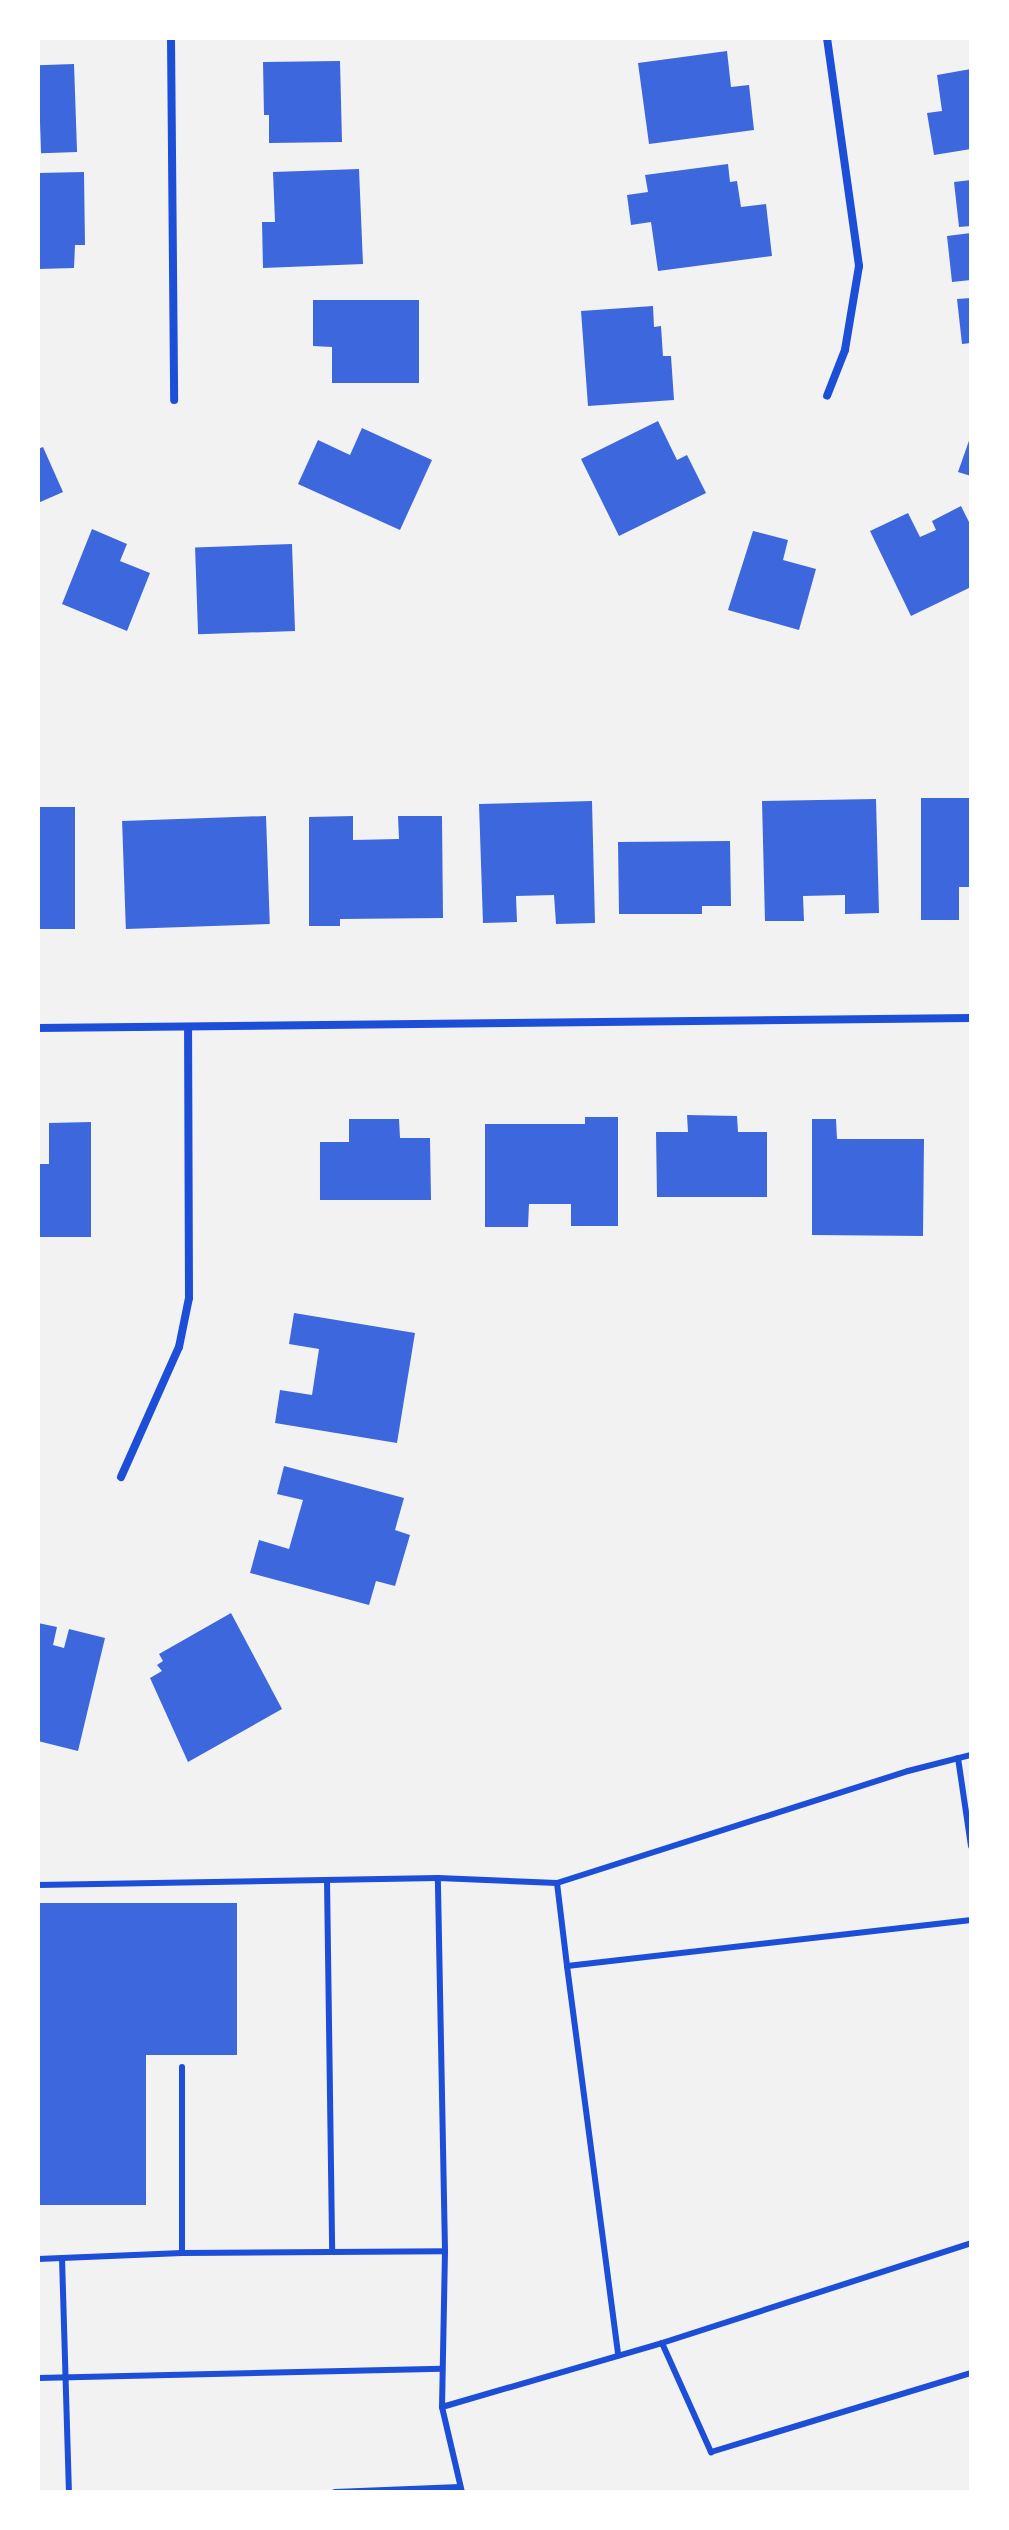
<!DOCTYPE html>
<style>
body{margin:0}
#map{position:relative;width:1009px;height:2530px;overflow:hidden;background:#f2f2f2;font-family:"Titillium Web",sans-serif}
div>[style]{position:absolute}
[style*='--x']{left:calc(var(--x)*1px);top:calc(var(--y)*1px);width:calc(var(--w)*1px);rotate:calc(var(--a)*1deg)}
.building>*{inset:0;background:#3d67dc;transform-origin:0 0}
.service>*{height:6px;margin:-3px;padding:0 3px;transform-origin:3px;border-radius:3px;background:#1d4ed8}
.minor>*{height:8px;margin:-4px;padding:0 4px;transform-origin:4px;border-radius:4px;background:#1d4ed8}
span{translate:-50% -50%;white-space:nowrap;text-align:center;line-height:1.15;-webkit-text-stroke:6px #fff;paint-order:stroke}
.frame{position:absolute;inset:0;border:40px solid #fff;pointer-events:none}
</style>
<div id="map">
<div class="building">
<i style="clip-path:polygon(727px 51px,731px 87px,749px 85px,754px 130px,649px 144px,638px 63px)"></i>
<i style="clip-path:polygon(340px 61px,342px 142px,269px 143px,269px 115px,264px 115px,263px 62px)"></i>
<i style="left:74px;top:64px;width:88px;height:36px;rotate:88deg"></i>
<i style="clip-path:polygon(971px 69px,971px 149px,934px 155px,927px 113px,942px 111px,937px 75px)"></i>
<i style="clip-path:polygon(728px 164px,730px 182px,737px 181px,741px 207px,766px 204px,772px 256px,658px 271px,651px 222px,631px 225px,627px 195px,648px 192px,645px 175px)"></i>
<i style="clip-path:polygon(359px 169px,363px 264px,263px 268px,262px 222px,275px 222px,273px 172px)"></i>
<i style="clip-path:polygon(84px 172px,85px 245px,75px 245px,74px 268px,38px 269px,38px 173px)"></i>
<i style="clip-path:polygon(971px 180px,971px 226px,959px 227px,954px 182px)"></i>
<i style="clip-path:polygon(971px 233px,971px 280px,952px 282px,947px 236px)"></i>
<i style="clip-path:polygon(971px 298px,971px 343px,962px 344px,957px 299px)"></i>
<i style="clip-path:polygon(313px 300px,419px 300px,419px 383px,332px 383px,332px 347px,313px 346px)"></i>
<i style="clip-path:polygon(653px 306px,654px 327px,661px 326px,663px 356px,671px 356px,674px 400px,588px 406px,581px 311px)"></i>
<i style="clip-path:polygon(658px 421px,677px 460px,687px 455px,706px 493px,619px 536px,581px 459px)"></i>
<i style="clip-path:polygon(362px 428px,432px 460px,400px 530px,298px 484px,318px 440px,350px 455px)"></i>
<i style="clip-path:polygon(971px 435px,971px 476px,958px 472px)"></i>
<i style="clip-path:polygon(43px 447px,63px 492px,38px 503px,38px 449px)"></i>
<i style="clip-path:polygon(961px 506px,971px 526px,971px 587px,911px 616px,870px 531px,908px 513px,920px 537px,936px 530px,932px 521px)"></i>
<i style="clip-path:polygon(92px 529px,127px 544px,120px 561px,150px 573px,127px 631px,62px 604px)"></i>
<i style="clip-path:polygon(753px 531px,788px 540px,783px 560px,816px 569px,799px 630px,728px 610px)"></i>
<i style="left:292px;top:544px;width:87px;height:97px;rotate:88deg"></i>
<i style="clip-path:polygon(921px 798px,971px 798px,971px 887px,959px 887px,959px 920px,921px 920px)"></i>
<i style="clip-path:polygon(876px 799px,879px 913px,845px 914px,845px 895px,803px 896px,804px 921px,765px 921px,762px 801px)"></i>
<i style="clip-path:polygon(592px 801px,595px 923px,556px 924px,554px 895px,516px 896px,517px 922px,483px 923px,479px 804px)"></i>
<i style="left:38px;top:807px;width:37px;height:122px"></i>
<i style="left:266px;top:816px;width:108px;height:144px;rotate:88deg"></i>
<i style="clip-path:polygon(353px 816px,353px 840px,399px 839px,398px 816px,442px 816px,443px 918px,340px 919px,340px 926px,309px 926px,309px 817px)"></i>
<i style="clip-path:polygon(730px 841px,731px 906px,702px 906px,702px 914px,619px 914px,618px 842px)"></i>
<i style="clip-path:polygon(687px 1115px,737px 1116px,738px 1132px,767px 1132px,767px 1197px,657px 1197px,656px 1132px,688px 1132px)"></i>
<i style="clip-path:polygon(585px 1117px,618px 1117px,618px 1226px,571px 1226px,571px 1204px,529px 1204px,528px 1227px,485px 1227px,485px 1124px,585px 1124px)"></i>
<i style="clip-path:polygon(349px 1119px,399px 1119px,400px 1138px,430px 1138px,431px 1200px,320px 1200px,320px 1142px,349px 1142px)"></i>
<i style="clip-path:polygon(812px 1119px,836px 1119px,837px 1139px,924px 1139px,923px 1236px,812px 1235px)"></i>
<i style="clip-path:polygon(91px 1122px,91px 1237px,38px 1237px,38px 1164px,49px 1164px,49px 1123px)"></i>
<i style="clip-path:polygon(294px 1313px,415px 1333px,397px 1443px,275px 1423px,280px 1390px,312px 1395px,319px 1349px,289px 1344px)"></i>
<i style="clip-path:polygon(284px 1466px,404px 1498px,395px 1530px,410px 1535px,395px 1586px,376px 1581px,369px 1605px,250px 1573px,259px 1540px,289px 1549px,303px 1500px,277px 1494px)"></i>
<i style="clip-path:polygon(231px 1613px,282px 1709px,188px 1762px,150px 1678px,162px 1671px,157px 1665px,163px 1661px,159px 1654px)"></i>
<i style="clip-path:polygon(38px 1623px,57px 1627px,53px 1645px,64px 1648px,69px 1629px,105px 1638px,78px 1751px,38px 1741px)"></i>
<i style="clip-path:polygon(38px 1903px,237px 1903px,237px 2055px,146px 2055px,146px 2205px,38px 2205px)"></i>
</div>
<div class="service">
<i style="--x:958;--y:1758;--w:89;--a:81.6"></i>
<i style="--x:327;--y:1880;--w:372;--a:89.2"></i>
<i style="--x:557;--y:1883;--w:84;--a:83.1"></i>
<i style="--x:567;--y:1966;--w:407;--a:-6.5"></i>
<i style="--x:38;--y:1885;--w:400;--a:-1"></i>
<i style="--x:567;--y:1966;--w:393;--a:82.5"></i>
<i style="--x:445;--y:2251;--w:373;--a:-91.1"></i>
<i style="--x:438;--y:1878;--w:119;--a:2.4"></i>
<i style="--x:557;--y:1883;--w:368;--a:-17.7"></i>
<i style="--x:908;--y:1771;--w:65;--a:-14.3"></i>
<i style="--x:182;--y:2253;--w:186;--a:-90"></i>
<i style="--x:62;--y:2258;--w:234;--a:88.3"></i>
<i style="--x:38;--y:2259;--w:144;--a:-2.4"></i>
<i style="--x:182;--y:2253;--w:263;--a:-0.4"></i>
<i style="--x:445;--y:2251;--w:156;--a:91.1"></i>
<i style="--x:442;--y:2407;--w:87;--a:76.8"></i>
<i style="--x:662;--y:2343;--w:120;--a:65.8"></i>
<i style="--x:711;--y:2452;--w:272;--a:-16.9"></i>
<i style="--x:38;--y:2378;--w:404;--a:-1.3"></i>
<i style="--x:442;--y:2407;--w:229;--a:-16.2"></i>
<i style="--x:662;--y:2343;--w:325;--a:-17.9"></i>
<i style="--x:335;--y:2492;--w:125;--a:-2.3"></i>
</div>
<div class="minor">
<i style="--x:171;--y:38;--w:362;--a:89.5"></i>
<i style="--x:827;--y:38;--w:230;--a:82"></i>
<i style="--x:859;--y:266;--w:85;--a:99.5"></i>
<i style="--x:845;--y:350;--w:49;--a:111.4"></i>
<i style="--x:38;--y:1028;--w:933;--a:-0.61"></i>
<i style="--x:121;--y:1477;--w:142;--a:-66"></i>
<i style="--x:179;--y:1347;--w:50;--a:-78.5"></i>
<i style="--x:189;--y:1298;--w:270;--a:-90.2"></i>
</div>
<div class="frame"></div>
</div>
